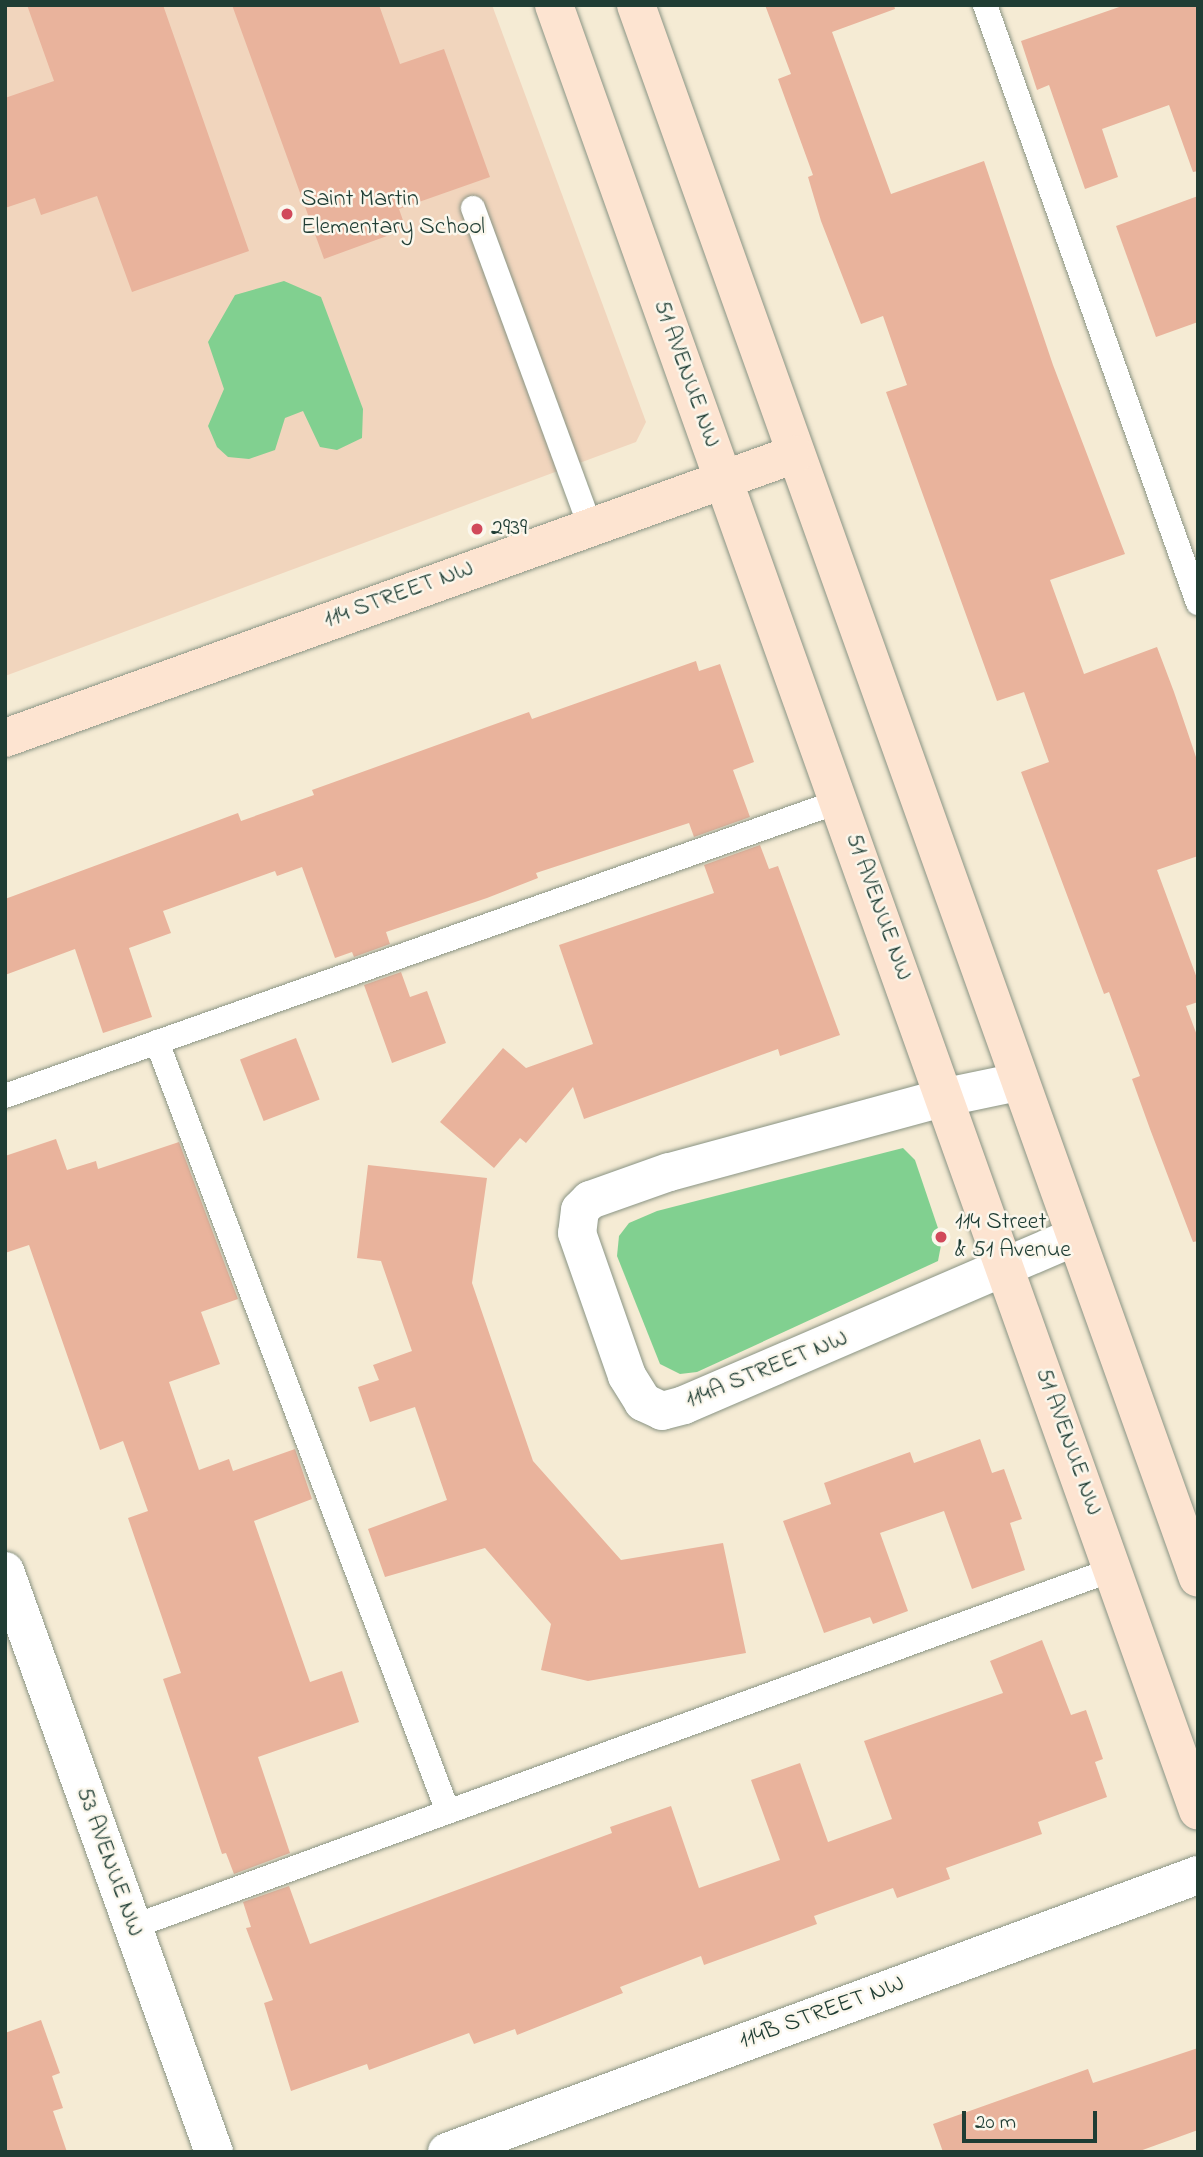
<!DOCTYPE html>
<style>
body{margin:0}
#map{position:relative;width:1203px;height:2157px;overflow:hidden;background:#f5ebd4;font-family:"Indie Flower",sans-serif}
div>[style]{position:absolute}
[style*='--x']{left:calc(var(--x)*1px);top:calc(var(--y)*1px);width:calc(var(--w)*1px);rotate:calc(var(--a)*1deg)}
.built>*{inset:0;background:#f1d5bd}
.green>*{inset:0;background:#81d090}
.building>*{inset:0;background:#e9b39c;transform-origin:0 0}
.roads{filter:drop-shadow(0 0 2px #8a9484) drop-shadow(0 0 2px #8a9484)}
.lane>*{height:24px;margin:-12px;padding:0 12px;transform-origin:12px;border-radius:12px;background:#fff}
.street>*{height:38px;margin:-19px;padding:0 19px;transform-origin:19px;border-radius:19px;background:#fff}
.secondary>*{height:38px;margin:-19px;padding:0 19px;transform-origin:19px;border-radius:19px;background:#fde4d1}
.dots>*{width:19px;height:19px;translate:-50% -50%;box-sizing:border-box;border:4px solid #fbf7ec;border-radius:50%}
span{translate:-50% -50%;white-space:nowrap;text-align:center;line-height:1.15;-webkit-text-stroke:5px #fbf7ec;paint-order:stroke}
.poi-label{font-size:24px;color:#1f3d34}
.left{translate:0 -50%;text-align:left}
.street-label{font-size:24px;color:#1f3d34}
.frame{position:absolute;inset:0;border:7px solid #1f3d34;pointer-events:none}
.scale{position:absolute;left:962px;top:2111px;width:135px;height:32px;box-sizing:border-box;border:4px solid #1f3d34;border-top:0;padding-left:9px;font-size:21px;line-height:24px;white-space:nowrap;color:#1f3d34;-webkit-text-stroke:5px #fbf7ec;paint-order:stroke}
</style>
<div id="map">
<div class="built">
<i style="clip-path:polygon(5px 5px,492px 5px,646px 422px,636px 442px,5px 676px)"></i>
</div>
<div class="green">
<i style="clip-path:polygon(284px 281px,321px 297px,363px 409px,362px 438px,337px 450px,320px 447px,303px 411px,285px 418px,275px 450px,249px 459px,228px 457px,217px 447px,208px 426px,224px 389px,208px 342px,235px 295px)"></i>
<i style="clip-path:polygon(903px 1148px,915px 1160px,942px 1240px,938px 1261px,697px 1372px,680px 1374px,660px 1364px,617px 1256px,619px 1236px,629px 1223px,657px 1211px)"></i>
</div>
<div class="building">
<i style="clip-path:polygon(27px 5px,163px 5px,249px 251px,132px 292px,97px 196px,41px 215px,35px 198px,5px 208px,5px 98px,54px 81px)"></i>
<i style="clip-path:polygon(232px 5px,379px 5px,400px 64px,444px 49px,490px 177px,399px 209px,406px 229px,324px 259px)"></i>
<i style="clip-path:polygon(765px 5px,894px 5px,895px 9px,832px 32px,891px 194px,984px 161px,1053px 365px,1125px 554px,1050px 580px,1084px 674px,1157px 647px,1174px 692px,1198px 763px,1198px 856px,1157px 870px,1198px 981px,1198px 1002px,1186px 1006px,1198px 1038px,1198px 1241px,1193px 1242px,1150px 1129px,1132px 1079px,1140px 1076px,1109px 992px,1104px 994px,1021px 772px,1049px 762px,1024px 692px,997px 701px,886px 392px,907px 385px,883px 316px,861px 324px,821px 221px,808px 177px,813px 175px,778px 79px,791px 74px)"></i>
<i style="clip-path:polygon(1125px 5px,1198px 5px,1198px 171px,1193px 172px,1169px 105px,1102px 129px,1118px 177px,1085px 189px,1049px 85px,1037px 90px,1021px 41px)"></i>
<i style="clip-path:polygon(1198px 196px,1198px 322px,1156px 337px,1116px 226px)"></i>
<i style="clip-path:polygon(696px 661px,699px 671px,720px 664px,754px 762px,733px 770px,750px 817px,694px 837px,689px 823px,536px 873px,538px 878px,487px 898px,386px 932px,390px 944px,354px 957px,352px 952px,335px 958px,302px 867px,277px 876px,275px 871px,163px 911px,171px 933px,129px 948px,152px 1017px,103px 1033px,75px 949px,5px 975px,5px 899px,238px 813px,241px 821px,314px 795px,312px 790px,529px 712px,532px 719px)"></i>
<i style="clip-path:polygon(760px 845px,769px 869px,778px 866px,840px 1035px,780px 1056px,778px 1049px,584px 1119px,573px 1087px,526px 1143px,520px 1138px,494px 1168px,440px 1122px,503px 1048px,526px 1068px,593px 1044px,559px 945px,714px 893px,704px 865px)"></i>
<i style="clip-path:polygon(401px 972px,410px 997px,427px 991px,446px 1043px,392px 1063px,364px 985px)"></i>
<i style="left:296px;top:1038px;width:66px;height:60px;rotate:69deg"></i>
<i style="clip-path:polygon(56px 1139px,67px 1170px,96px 1161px,98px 1169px,179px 1142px,238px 1299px,201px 1312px,220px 1364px,169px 1382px,199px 1470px,229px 1459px,233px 1471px,295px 1449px,312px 1499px,254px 1521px,310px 1682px,342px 1671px,359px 1722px,258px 1757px,290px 1853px,234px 1874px,226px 1853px,222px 1854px,163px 1679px,181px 1673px,128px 1518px,148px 1511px,123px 1441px,100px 1450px,29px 1245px,5px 1253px,5px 1156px)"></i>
<i style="clip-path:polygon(368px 1165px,487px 1178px,472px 1283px,533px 1461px,621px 1560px,723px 1543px,746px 1653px,588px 1681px,541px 1670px,551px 1624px,485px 1548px,385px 1577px,368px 1529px,447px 1500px,415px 1407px,370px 1422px,358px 1387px,379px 1380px,373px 1365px,412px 1351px,381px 1261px,357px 1258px)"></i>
<i style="clip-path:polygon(980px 1439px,992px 1473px,1004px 1469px,1022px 1519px,1010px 1523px,1025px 1570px,972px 1589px,944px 1511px,880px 1533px,908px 1611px,873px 1624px,870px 1617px,824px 1633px,783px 1521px,831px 1504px,824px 1483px,910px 1452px,914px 1463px)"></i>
<i style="clip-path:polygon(1042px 1640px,1071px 1715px,1086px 1710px,1103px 1759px,1095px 1762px,1107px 1797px,1038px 1822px,1042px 1834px,946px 1868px,950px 1879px,897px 1898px,893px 1888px,814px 1916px,817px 1924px,704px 1965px,701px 1956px,620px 1987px,623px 1993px,517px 2035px,515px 2029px,474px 2044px,469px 2033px,369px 2070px,367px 2064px,291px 2091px,264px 2003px,273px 2000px,246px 1928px,251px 1927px,243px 1902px,289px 1886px,310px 1944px,612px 1833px,610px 1827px,671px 1806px,699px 1888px,780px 1860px,751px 1780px,800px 1763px,828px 1842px,892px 1819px,864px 1741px,1003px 1693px,990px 1661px)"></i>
<i style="clip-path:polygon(41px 2020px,60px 2073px,52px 2076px,63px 2108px,53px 2111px,67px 2152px,5px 2152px,5px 2033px)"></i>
<i style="clip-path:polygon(1198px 2048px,1198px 2130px,1137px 2152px,943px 2152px,933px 2124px,1088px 2069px,1093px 2083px)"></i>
</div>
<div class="roads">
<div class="lane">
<i style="--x:985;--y:5;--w:635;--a:70.39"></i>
<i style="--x:473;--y:208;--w:339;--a:69.8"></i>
<i style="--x:157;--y:1042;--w:823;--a:69.3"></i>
<i style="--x:5;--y:1096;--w:886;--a:-19.46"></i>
<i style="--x:132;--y:1927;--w:1045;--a:-20.03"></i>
</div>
<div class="street">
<i style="--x:1018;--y:1082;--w:74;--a:168.2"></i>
<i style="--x:946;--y:1097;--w:287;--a:164.8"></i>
<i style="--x:669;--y:1172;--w:84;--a:160.5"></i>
<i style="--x:590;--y:1200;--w:14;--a:135"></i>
<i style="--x:580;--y:1210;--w:23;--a:97"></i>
<i style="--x:577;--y:1233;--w:151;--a:70.7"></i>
<i style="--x:627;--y:1376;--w:31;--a:58"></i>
<i style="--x:643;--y:1402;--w:21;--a:25"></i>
<i style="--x:662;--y:1411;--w:23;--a:-15"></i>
<i style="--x:684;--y:1405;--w:426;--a:-23.3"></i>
<i style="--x:5;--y:1571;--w:617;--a:70.22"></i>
<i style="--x:447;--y:2152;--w:800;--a:-20.25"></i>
</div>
<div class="secondary">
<i style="--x:554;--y:5;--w:1917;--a:70.37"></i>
<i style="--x:636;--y:5;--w:1670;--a:70.34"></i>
<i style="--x:5;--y:738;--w:839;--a:-19.77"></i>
</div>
</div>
<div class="dots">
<i style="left:287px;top:214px;background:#d1495b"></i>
<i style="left:477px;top:529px;background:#d1495b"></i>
<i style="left:941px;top:1237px;background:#d1495b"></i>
</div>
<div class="poi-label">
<span class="left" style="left:301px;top:214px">Saint Martin<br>Elementary School</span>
<span class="left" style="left:491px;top:529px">2939</span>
<span class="left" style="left:955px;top:1237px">114 Street<br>&amp; 51 Avenue</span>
</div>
<div class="street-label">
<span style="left:686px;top:374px;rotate:70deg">51 AVENUE NW</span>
<span style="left:399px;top:595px;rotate:-20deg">114 STREET NW</span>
<span style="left:878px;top:907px;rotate:70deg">51 AVENUE NW</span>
<span style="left:767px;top:1370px;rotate:-22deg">114A STREET NW</span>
<span style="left:1068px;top:1442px;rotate:70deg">51 AVENUE NW</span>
<span style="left:109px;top:1862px;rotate:70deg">53 AVENUE NW</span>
<span style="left:822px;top:2013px;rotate:-20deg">114B STREET NW</span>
</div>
<div class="frame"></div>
<div class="scale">20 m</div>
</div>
